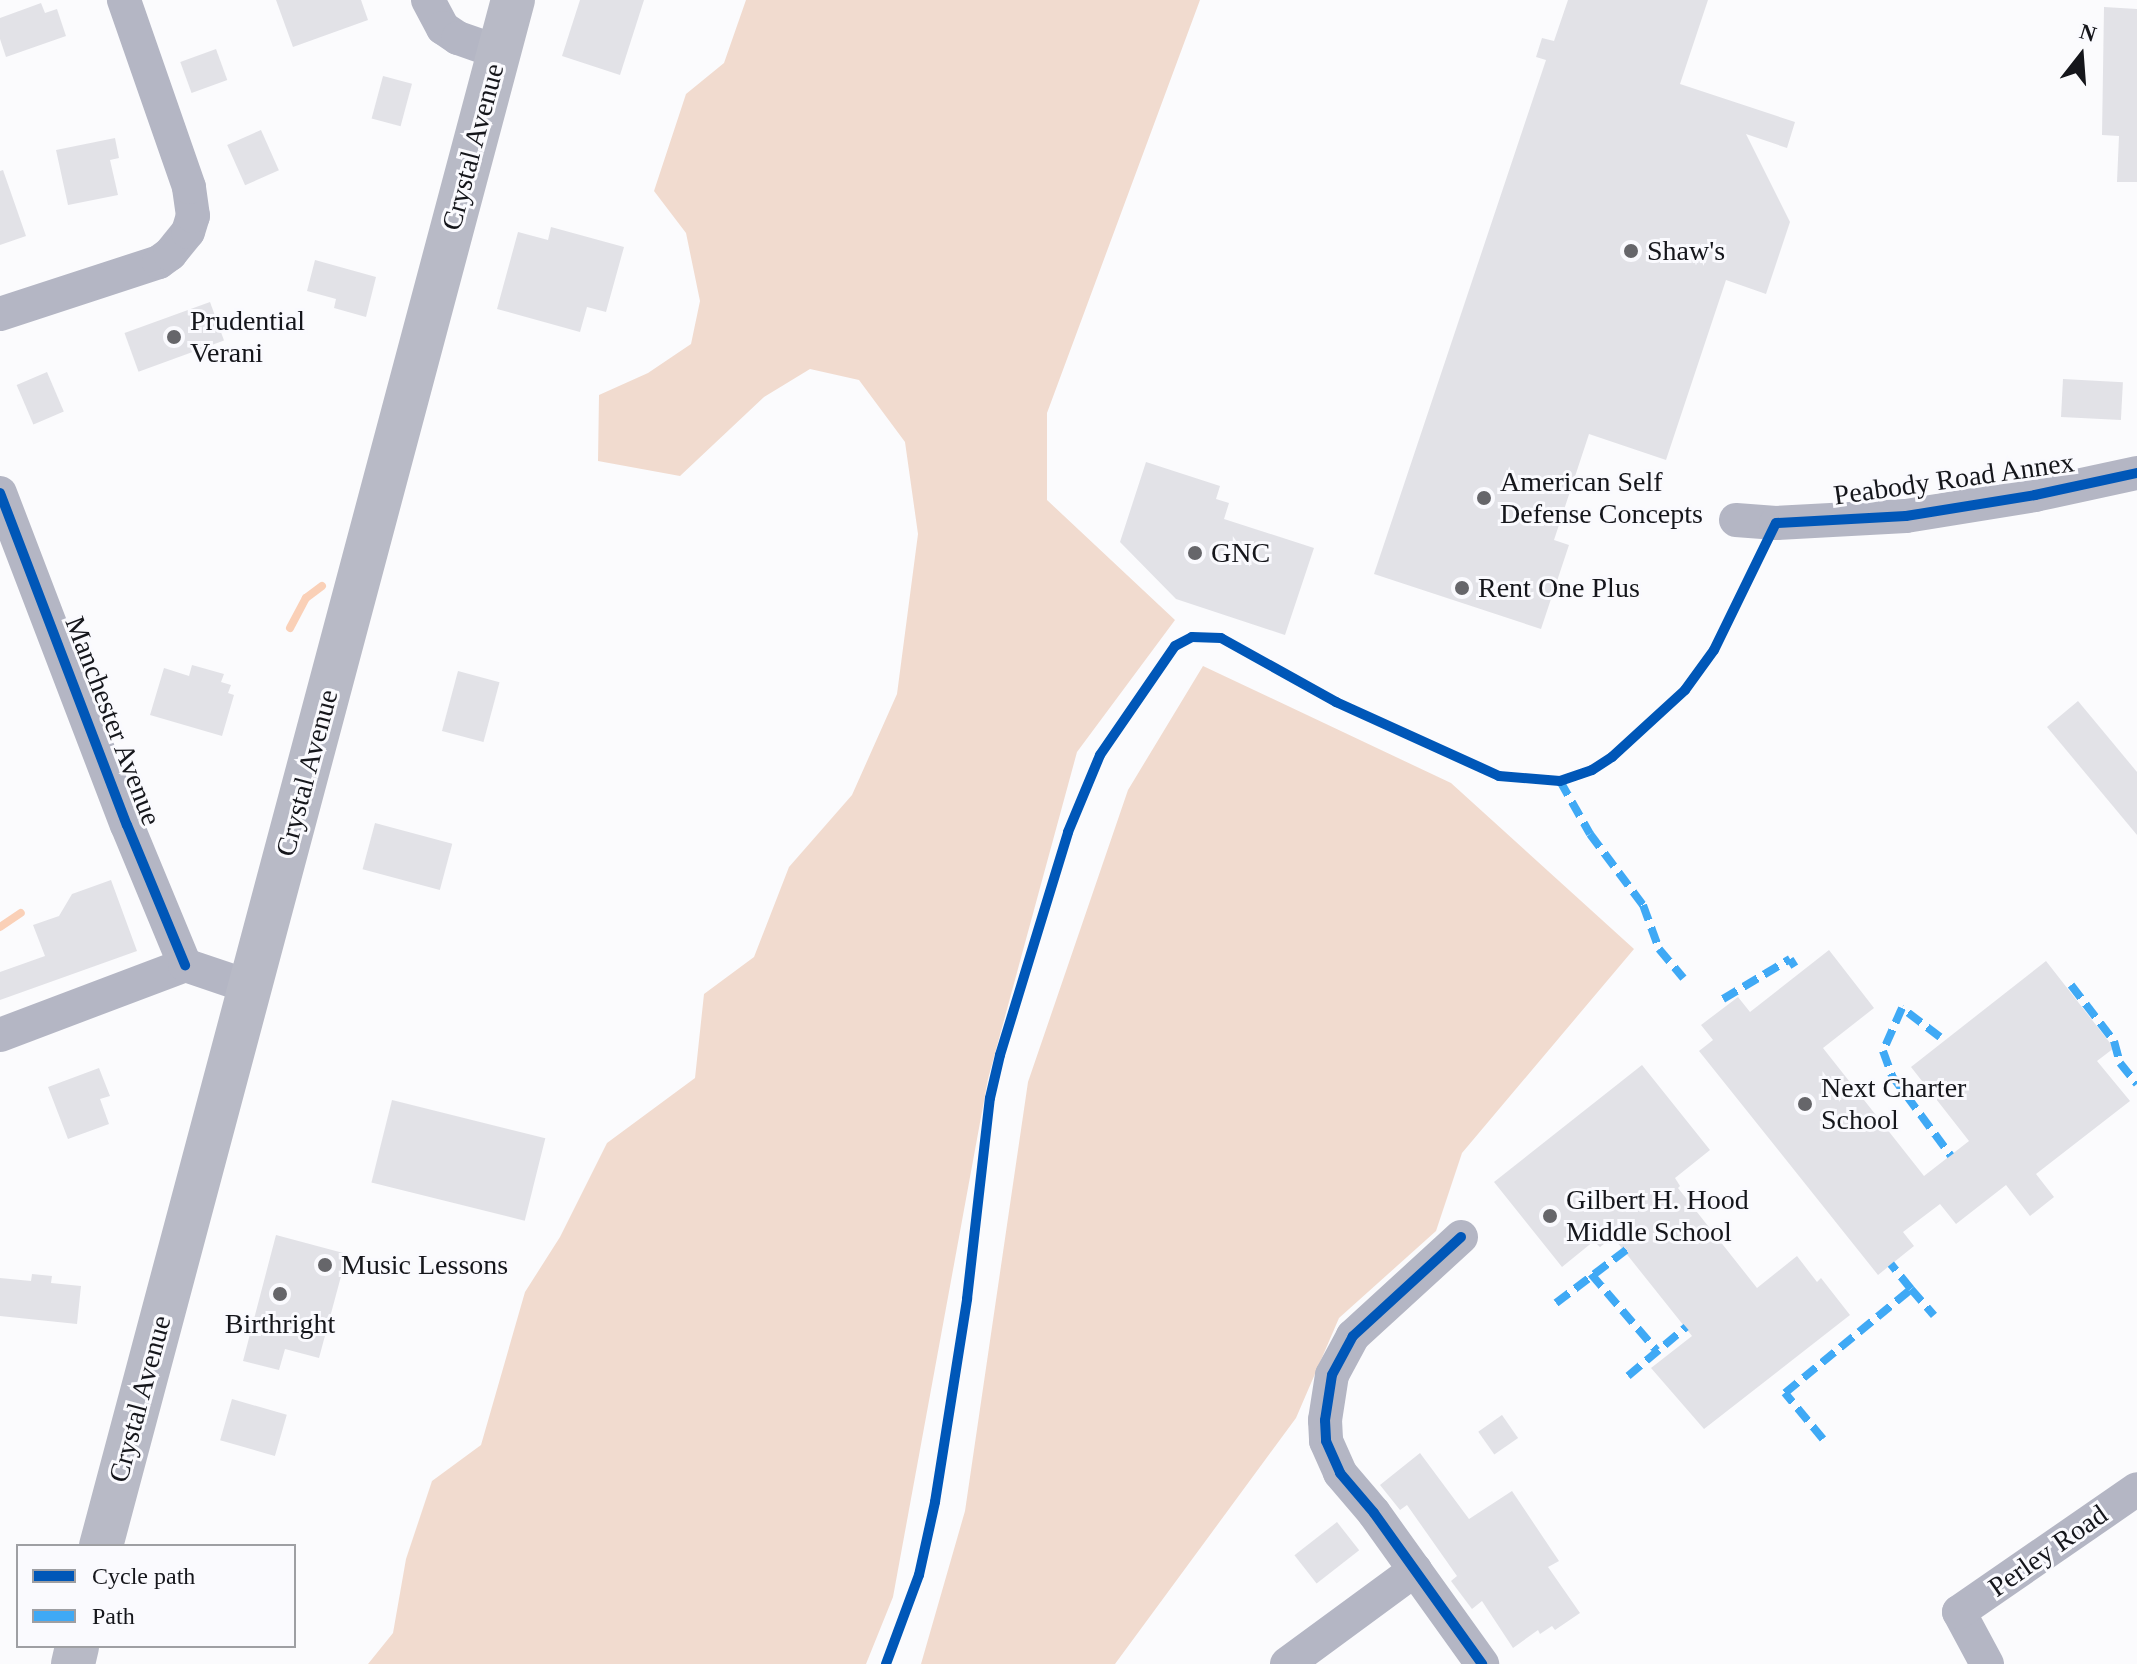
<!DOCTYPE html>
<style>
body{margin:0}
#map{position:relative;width:2137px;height:1664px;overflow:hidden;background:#fbfbfd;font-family:Georgia,serif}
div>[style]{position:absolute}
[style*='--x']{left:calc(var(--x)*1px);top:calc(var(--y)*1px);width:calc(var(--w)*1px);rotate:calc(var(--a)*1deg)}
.green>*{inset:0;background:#f1dbcf}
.stream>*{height:8px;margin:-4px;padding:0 4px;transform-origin:4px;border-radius:4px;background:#fad0b7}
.building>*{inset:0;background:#e2e2e7;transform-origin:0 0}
.minor>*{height:34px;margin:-17px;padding:0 17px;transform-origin:17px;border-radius:17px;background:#b4b6c4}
.major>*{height:44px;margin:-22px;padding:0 22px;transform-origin:22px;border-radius:22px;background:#b8bac6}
.quiet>*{height:8px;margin-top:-4px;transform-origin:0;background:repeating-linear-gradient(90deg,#3fa9f5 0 16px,transparent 0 24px)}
.cycleway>*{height:10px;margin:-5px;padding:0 5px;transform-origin:5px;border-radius:5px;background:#0057b8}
.dots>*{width:22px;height:22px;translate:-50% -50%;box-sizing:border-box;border:4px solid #fafafe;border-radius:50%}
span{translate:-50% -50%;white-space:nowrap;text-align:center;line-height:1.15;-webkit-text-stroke:6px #fafafe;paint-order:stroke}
.street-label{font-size:28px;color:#15161b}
.poi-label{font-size:28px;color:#15161b}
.left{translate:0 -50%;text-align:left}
.legend{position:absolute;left:16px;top:1544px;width:280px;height:104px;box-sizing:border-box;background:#fafafe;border:2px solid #9e9fa3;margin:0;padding:10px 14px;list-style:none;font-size:24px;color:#15161b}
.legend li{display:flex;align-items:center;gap:16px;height:40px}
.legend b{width:40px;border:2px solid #9e9fa3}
.north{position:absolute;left:2041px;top:16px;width:80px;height:80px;-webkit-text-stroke:6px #fafafe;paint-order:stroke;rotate:17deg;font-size:22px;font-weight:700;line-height:32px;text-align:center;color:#15161b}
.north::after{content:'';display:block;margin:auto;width:28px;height:36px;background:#15161b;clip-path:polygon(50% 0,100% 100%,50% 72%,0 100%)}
</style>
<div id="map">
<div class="green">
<i style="clip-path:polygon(746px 0,1200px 0,1047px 413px,1047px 500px,1175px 620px,1077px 752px,988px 1079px,893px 1597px,866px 1664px,368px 1664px,393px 1633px,406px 1559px,432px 1481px,481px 1445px,525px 1292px,560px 1237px,607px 1143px,695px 1078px,704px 994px,754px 957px,789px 867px,852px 795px,897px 694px,918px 534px,905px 442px,859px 380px,810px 369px,764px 397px,680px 476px,598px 461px,599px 395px,648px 373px,691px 344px,700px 301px,686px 233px,654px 191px,686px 94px,724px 63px)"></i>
<i style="clip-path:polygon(1203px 666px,1451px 783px,1634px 949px,1462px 1153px,1436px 1231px,1339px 1318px,1296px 1418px,1115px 1664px,921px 1664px,965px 1511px,1028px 1082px,1128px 790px)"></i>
</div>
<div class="stream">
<i style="--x:290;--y:628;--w:34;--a:-62"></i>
<i style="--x:306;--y:598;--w:20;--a:-37"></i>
<i style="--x:0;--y:927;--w:25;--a:-34"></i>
</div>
<div class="building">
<i style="clip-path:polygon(276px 0,361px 0,368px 20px,293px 47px)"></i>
<i style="clip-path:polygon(580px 0,644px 0,620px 75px,562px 56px)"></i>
<i style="clip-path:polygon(1568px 0,1708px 0,1680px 84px,1795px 122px,1787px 148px,1746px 134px,1790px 222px,1766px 294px,1726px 280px,1666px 460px,1589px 434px,1554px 540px,1569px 545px,1541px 629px,1374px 574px,1546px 60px,1536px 57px,1542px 38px,1554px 41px)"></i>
<i style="clip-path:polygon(41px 3px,45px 13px,57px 9px,66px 36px,6px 57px,0 39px,0 18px)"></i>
<i style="clip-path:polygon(2104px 7px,2137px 9px,2137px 182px,2117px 182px,2119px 136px,2102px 135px)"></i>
<i style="left:216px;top:49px;width:33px;height:38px;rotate:70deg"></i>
<i style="left:383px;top:76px;width:30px;height:44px;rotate:15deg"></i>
<i style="left:261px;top:130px;width:44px;height:37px;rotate:66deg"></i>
<i style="clip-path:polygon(115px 138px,119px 158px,110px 160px,118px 195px,68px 205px,56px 150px)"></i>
<i style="clip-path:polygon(3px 170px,26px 236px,0 245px,0 171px)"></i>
<i style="clip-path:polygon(551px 227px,624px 247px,606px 312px,587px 307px,580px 332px,497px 309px,518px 232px,548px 240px)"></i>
<i style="clip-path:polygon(315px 260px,376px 277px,366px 317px,334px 308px,336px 299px,307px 291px)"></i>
<i style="left:210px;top:302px;width:41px;height:91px;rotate:70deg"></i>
<i style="left:47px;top:372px;width:43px;height:33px;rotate:67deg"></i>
<i style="left:2063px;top:379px;width:60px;height:38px;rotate:3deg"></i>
<i style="clip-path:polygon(1146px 462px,1220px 486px,1216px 499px,1229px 503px,1224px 519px,1314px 548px,1285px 635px,1176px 599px,1120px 542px)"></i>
<i style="clip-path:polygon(192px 665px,224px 674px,221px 682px,231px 685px,228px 693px,234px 695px,222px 736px,150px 715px,164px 668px,189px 676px)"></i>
<i style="left:458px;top:671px;width:43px;height:62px;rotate:15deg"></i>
<i style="clip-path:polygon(2078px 701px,2137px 772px,2137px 835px,2047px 727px)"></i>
<i style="left:375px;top:823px;width:80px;height:48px;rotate:15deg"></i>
<i style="clip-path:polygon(111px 880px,137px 951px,0 1000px,0 972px,45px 956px,33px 925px,59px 916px,72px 894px)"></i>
<i style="clip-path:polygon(1829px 950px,1874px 1008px,1823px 1048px,1924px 1176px,1969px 1141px,1911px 1067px,2046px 961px,2114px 1048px,2097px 1061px,2130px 1101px,2036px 1174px,2054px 1197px,2030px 1216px,2006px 1185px,1956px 1224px,1940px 1204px,1903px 1232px,1914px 1246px,1878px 1275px,1699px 1051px,1713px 1040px,1701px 1025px,1738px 997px,1750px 1012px)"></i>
<i style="clip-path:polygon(1642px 1065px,1710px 1150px,1675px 1178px,1680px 1186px,1678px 1188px,1757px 1288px,1797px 1256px,1817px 1282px,1821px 1278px,1850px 1315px,1704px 1429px,1651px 1368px,1692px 1336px,1613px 1237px,1600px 1247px,1594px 1241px,1562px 1267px,1494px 1182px)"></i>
<i style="clip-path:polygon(99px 1068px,110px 1096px,100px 1099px,109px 1124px,68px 1139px,48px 1087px)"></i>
<i style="left:392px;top:1100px;width:158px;height:85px;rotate:14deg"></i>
<i style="clip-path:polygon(276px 1235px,347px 1254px,319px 1358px,285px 1349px,279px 1370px,243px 1361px)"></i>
<i style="clip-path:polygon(32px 1274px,52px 1276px,51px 1283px,81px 1286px,77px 1324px,0 1316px,0 1278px,31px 1281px)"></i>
<i style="left:232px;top:1399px;width:57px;height:43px;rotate:16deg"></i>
<i style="left:1502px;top:1415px;width:28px;height:29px;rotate:55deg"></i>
<i style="clip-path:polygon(1420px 1453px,1469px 1519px,1512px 1491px,1559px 1561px,1548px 1567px,1580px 1613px,1555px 1630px,1552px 1626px,1540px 1634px,1538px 1630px,1513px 1648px,1482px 1601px,1472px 1609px,1451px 1581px,1457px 1576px,1407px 1505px,1400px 1510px,1380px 1485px)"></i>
<i style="left:1337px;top:1522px;width:36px;height:54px;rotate:52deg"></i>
</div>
<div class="minor">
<i style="--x:428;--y:0;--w:32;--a:62"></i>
<i style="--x:443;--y:28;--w:18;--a:34"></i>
<i style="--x:458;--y:38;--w:42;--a:19.3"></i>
<i style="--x:0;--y:314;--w:167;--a:-18.1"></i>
<i style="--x:159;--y:262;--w:14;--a:-36"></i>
<i style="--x:170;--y:254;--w:28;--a:-51"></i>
<i style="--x:188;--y:232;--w:17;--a:-73"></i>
<i style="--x:193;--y:216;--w:29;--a:-98"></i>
<i style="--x:189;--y:187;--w:198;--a:-109.2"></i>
<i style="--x:0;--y:493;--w:355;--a:69.1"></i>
<i style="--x:127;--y:825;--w:152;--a:67.5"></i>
<i style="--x:1736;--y:520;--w:40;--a:4.3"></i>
<i style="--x:1776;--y:523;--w:130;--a:-3.1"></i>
<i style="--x:1906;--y:516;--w:131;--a:-9.2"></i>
<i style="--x:2035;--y:495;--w:104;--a:-12.2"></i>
<i style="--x:0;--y:1035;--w:198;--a:-20.7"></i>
<i style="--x:185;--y:965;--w:69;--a:18.7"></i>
<i style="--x:1461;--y:1237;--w:147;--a:137.5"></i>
<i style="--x:1353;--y:1336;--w:44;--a:118.3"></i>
<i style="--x:1332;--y:1375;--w:46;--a:98.8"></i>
<i style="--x:1325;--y:1420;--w:21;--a:87"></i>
<i style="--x:1326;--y:1441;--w:35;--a:66"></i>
<i style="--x:1340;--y:1473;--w:52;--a:49.6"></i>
<i style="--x:1374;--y:1513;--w:186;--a:54.4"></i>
<i style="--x:1287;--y:1664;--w:159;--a:-36.3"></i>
<i style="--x:1987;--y:1664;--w:59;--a:-118.3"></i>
<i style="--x:1959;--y:1612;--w:216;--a:-34.6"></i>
</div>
<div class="major">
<i style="--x:101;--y:1546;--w:1600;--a:-75.08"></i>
<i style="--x:73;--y:1664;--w:18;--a:-77"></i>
</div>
<div class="quiet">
<i style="--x:1560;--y:781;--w:61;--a:60.5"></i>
<i style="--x:1590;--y:834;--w:89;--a:53.3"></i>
<i style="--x:1643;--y:905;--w:47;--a:70"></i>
<i style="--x:1659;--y:949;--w:38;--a:50"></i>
<i style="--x:2071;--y:985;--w:71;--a:52.5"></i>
<i style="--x:2114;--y:1041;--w:23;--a:75"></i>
<i style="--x:2120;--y:1063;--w:27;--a:51"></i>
<i style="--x:1723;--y:999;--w:78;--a:-30.8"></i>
<i style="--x:1790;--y:959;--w:9;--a:58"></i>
<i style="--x:1940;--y:1037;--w:48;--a:-142.7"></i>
<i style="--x:1902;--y:1008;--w:47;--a:113.8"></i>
<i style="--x:1883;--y:1051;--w:27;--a:70"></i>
<i style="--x:1892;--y:1076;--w:99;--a:53.6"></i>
<i style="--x:1591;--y:1274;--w:101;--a:49.4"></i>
<i style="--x:1911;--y:1289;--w:35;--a:49"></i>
<i style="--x:1556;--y:1303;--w:93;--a:-37.1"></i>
<i style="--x:1628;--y:1376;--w:76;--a:-40.2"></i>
<i style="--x:1823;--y:1439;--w:60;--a:-129.6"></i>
<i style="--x:1785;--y:1393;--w:163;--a:-39.5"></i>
<i style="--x:1911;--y:1289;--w:32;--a:-129"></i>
</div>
<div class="cycleway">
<i style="--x:0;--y:493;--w:355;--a:69.1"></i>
<i style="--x:127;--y:825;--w:152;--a:67.5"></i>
<i style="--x:1461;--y:1237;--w:147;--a:137.5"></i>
<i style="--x:1353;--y:1336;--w:44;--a:118.3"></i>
<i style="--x:1332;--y:1375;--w:46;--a:98.8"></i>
<i style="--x:1325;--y:1420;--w:21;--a:87"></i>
<i style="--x:1326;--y:1441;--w:35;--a:66"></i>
<i style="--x:1340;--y:1473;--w:52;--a:49.6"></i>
<i style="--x:1374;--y:1513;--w:186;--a:54.4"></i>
<i style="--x:886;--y:1664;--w:95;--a:-69.7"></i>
<i style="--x:919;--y:1575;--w:75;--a:-77.6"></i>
<i style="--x:935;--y:1502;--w:206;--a:-81"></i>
<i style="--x:967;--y:1299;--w:202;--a:-83.5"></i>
<i style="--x:990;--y:1098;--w:44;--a:-76.9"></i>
<i style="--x:1000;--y:1055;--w:233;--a:-73"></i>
<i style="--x:1068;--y:832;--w:83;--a:-67.4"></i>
<i style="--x:1100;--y:755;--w:132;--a:-55.5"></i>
<i style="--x:1175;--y:646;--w:19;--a:-28"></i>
<i style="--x:1192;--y:637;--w:29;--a:2"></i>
<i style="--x:1221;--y:638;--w:132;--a:29.1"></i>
<i style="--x:1336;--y:702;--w:179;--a:24.4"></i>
<i style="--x:1499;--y:776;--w:61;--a:4.7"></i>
<i style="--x:1560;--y:781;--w:34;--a:-19"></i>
<i style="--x:1592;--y:770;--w:24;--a:-33"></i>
<i style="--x:1612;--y:757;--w:99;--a:-42.5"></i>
<i style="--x:1685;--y:690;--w:49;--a:-54.1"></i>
<i style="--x:1714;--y:650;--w:141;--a:-64"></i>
<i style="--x:1776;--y:523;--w:130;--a:-3.1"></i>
<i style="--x:1906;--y:516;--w:131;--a:-9.2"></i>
<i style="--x:2035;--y:495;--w:104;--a:-12.2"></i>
</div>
<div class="dots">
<i style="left:1631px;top:251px;background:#66666a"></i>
<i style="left:174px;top:337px;background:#66666a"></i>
<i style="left:1484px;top:498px;background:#66666a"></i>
<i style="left:1195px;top:553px;background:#66666a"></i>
<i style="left:1462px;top:588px;background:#66666a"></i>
<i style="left:1805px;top:1104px;background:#66666a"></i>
<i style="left:1550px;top:1216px;background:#66666a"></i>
<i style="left:325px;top:1265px;background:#66666a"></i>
<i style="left:280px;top:1294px;background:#66666a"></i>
</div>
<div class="street-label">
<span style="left:473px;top:147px;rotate:-75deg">Crystal Avenue</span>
<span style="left:1954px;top:479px;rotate:-8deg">Peabody Road Annex</span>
<span style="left:113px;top:721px;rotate:69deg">Manchester Avenue</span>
<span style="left:307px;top:773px;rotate:-75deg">Crystal Avenue</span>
<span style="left:140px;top:1399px;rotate:-75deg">Crystal Avenue</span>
<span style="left:2048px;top:1551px;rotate:-35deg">Perley Road</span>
</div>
<div class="poi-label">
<span class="left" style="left:1647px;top:251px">Shaw's</span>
<span class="left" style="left:190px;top:337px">Prudential<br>Verani</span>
<span class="left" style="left:1500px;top:498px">American Self<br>Defense Concepts</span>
<span class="left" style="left:1211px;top:553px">GNC</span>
<span class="left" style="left:1478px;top:588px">Rent One Plus</span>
<span class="left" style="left:1821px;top:1104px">Next Charter<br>School</span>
<span class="left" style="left:1566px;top:1216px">Gilbert H. Hood<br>Middle School</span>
<span class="left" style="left:341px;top:1265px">Music Lessons</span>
<span style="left:280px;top:1324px">Birthright</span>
</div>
<ul class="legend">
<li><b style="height:10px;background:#0057b8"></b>Cycle path</li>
<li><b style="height:10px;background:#3fa9f5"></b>Path</li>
</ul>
<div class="north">N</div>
</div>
